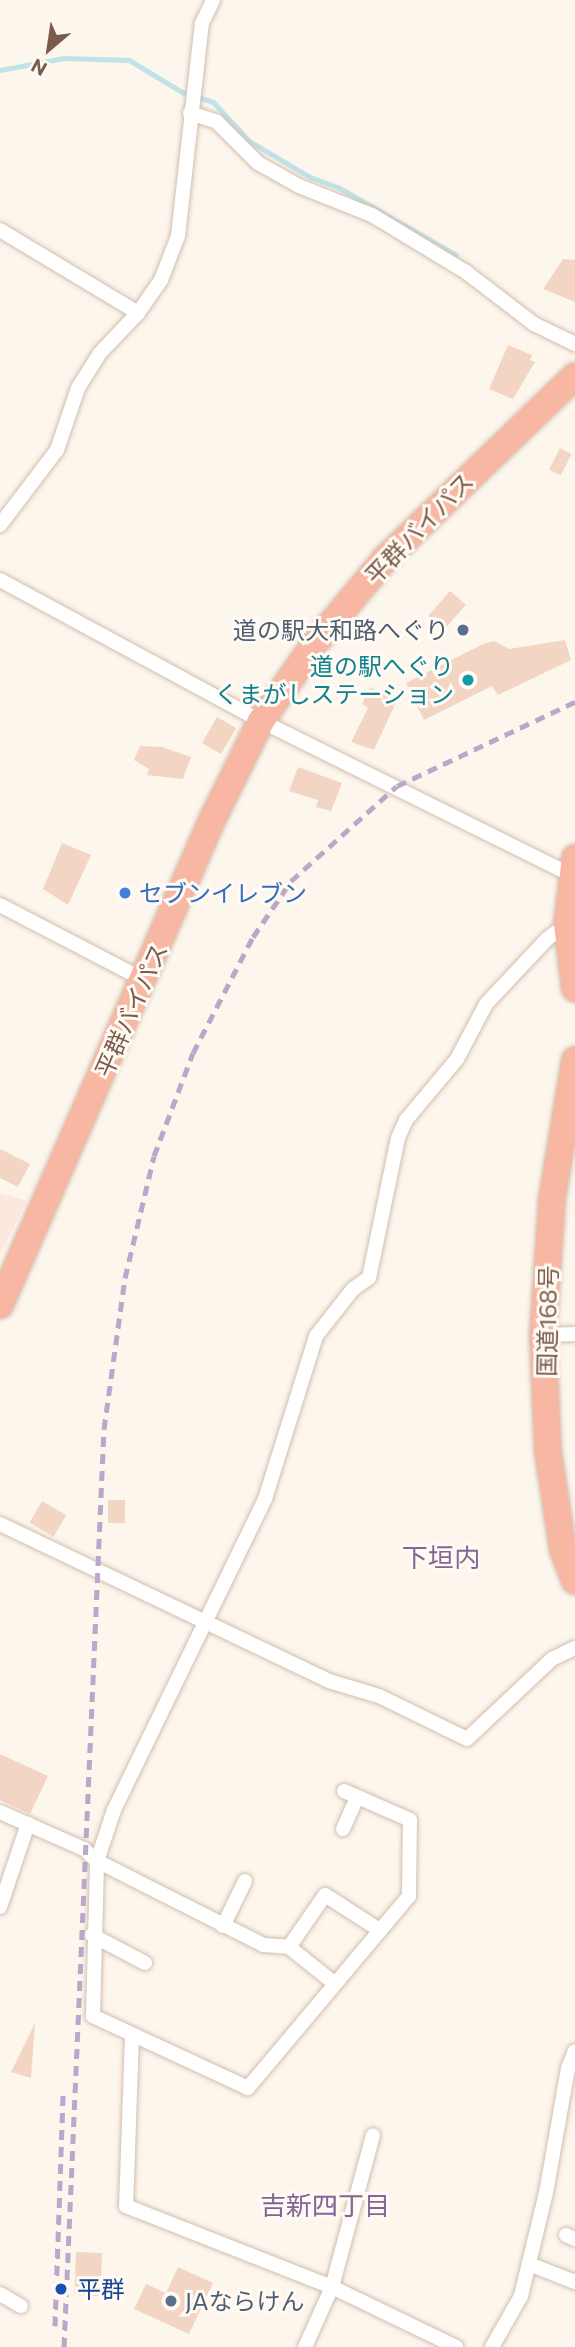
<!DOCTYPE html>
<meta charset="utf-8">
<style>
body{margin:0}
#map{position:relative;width:575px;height:2347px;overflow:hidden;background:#fdf6ec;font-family:Commissioner,"Noto Sans JP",sans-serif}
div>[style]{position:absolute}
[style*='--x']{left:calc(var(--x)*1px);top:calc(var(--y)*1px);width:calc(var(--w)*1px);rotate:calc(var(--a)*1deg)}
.commercial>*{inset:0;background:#fde8e0}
.stream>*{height:5px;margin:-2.5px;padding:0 2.5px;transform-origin:2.5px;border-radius:2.5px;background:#bfe3e8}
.building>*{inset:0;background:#f3d5c3;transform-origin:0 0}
.roads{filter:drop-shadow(0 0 2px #d1beb0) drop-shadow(0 0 2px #d1beb0)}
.street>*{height:14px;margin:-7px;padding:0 7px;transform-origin:7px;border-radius:7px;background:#fff}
.highway>*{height:26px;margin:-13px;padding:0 13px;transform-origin:13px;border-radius:13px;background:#f7b7a3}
.rail>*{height:5px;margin-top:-2.5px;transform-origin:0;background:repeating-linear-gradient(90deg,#b9a8c9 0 10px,transparent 0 17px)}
.dots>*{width:19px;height:19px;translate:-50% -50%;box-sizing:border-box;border:4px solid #fffaf3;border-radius:50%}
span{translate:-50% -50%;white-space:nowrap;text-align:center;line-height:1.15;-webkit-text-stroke:6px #fffaf3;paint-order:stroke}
.street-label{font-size:24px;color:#7a5c4d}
.service-label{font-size:24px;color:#4e5e75}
.right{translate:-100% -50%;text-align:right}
.left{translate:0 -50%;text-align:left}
.culture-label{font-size:24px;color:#0d838f}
.shop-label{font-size:24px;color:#366cbe}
.transit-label{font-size:24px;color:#164399}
.neighbourhood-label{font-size:26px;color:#846695}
.north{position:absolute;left:14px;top:14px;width:70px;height:70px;-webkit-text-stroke:5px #fffaf3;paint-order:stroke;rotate:209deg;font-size:19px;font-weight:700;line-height:28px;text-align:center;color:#7a5c4d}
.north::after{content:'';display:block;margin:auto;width:24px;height:32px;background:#7a5c4d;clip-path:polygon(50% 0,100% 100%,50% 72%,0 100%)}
</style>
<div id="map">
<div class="commercial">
<i style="clip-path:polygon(0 1193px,27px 1201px,0 1254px)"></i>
</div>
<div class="stream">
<i style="--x:0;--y:70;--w:65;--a:-10.6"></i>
<i style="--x:64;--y:58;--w:65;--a:1.8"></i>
<i style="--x:129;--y:60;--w:62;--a:31.1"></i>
<i style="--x:182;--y:92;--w:33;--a:18"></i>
<i style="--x:213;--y:102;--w:53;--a:47.3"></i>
<i style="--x:249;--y:141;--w:71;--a:30.5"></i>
<i style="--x:310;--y:177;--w:30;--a:20"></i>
<i style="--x:338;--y:187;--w:136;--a:30"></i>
</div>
<div class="building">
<i style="clip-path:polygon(563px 259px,575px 260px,575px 302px,543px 289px)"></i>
<i style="clip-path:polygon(508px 345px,532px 355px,530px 360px,535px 362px,513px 399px,489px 389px)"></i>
<i style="left:560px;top:448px;width:13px;height:24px;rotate:27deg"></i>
<i style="left:450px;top:591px;width:21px;height:33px;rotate:41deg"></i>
<i style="clip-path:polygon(565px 640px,571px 660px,498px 695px,492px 686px,424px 720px,406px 683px,483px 644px,494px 641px,509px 649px)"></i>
<i style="clip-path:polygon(370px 687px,397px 700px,374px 750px,351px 742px,368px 708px,362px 704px)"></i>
<i style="left:217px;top:717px;width:22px;height:30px;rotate:30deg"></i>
<i style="clip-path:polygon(140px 746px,162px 747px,191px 757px,183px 779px,147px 775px,149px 769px,134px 760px)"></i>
<i style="clip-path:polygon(298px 767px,342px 783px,331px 811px,316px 807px,318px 800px,289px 791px)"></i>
<i style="clip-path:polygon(62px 843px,91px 855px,68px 905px,43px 889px)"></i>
<i style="clip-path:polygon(0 1149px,30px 1164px,18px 1187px,0 1178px)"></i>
<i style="left:108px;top:1500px;width:17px;height:23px"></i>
<i style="left:42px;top:1501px;width:28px;height:25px;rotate:30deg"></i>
<i style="clip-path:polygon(0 1754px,48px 1776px,30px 1814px,0 1800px)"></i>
<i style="clip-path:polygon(35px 2023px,31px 2078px,11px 2072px)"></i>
<i style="left:76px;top:2252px;width:26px;height:43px;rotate:2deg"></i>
<i style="clip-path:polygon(178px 2267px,213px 2283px,189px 2334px,134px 2309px,146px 2284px,166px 2293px)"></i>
</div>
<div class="roads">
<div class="street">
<i style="--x:190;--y:113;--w:28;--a:18"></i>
<i style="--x:217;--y:122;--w:58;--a:45"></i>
<i style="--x:258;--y:163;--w:47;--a:29.3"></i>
<i style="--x:299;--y:186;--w:79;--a:21.7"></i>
<i style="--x:372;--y:215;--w:110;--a:31.2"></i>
<i style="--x:466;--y:272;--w:86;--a:37.4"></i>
<i style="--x:534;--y:324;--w:46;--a:26"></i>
<i style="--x:0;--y:230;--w:161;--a:31"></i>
<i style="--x:0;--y:525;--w:94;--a:-52.8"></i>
<i style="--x:57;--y:450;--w:65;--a:-71.3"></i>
<i style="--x:78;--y:388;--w:41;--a:-57.8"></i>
<i style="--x:100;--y:353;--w:55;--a:-46.5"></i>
<i style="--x:138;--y:313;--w:40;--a:-55.1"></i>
<i style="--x:161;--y:280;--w:47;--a:-68.9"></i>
<i style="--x:178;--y:236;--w:214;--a:-83.6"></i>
<i style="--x:202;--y:23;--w:25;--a:-64"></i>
<i style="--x:0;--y:580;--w:297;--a:28.4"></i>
<i style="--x:261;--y:721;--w:348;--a:26.4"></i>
<i style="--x:0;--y:905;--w:162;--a:27.5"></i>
<i style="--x:543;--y:1335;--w:32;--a:-2"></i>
<i style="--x:0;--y:1524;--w:365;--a:25.5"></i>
<i style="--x:329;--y:1681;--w:52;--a:16.7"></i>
<i style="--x:379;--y:1696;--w:98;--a:26"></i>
<i style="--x:467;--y:1739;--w:117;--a:-43.3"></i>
<i style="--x:552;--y:1659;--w:25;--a:-26"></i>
<i style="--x:344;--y:1791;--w:72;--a:23.7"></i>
<i style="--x:410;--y:1820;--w:76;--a:90.8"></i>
<i style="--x:409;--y:1896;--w:251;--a:130"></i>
<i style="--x:248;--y:2088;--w:171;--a:-155.1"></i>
<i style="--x:93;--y:2016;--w:155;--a:-88.5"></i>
<i style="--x:97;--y:1861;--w:54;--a:-71.6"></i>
<i style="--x:114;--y:1810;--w:346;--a:-64.1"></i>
<i style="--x:265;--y:1499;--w:171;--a:-72.6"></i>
<i style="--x:316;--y:1336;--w:60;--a:-51.8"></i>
<i style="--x:353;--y:1289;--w:19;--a:-35"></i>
<i style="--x:369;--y:1278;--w:143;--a:-78.3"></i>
<i style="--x:398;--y:1138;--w:20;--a:-66"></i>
<i style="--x:406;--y:1120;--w:80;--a:-50.1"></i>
<i style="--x:457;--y:1059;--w:62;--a:-62.2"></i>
<i style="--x:486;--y:1004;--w:89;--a:-46.8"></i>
<i style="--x:547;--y:939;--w:25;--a:-37"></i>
<i style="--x:0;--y:1812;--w:92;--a:23.8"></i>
<i style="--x:84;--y:1849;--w:18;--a:43"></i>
<i style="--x:97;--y:1861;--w:186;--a:26.8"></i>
<i style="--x:263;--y:1945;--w:26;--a:4"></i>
<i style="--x:289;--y:1947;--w:58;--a:38.7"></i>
<i style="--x:343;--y:1829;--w:35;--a:-66"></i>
<i style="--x:0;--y:1907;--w:88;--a:-71.4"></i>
<i style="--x:223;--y:1926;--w:50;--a:-63.9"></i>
<i style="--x:92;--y:1935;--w:60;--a:27.8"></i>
<i style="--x:289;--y:1947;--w:63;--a:-55.3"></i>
<i style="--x:325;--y:1895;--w:63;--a:32.7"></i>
<i style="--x:132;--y:2036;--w:170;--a:92"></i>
<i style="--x:126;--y:2206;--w:221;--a:21.5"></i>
<i style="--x:332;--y:2287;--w:138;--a:25.8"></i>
<i style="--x:566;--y:2235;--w:10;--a:24"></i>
<i style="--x:529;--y:2264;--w:49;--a:21.4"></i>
<i style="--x:0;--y:2294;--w:24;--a:30"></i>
<i style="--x:305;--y:2347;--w:66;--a:-65.8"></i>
<i style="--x:332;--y:2287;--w:157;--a:-74.9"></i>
<i style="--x:492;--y:2347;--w:59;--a:-60.4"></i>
<i style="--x:521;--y:2296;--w:106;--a:-76.4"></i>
<i style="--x:546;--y:2193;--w:127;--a:-80"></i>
<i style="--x:568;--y:2068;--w:18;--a:-68"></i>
</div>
<div class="highway">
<i style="--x:575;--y:858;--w:66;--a:96.9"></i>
<i style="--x:567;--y:924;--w:65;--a:83"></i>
<i style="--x:575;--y:1060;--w:141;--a:99.4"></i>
<i style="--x:552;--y:1199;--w:136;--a:93.8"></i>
<i style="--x:543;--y:1335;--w:117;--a:87.6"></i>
<i style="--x:548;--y:1452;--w:99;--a:81.3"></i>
<i style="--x:563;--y:1550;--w:33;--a:69"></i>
<i style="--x:0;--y:1305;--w:532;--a:-66.38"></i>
<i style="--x:213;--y:818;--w:108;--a:-63.7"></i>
<i style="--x:261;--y:721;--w:96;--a:-55.2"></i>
<i style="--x:316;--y:642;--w:109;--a:-50.2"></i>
<i style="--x:386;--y:558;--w:262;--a:-43.9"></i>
</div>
</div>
<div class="rail">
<i style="--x:55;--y:2326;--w:231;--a:-88"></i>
<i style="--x:64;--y:2347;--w:919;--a:-87.51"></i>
<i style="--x:104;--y:1429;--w:152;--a:-82.1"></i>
<i style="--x:125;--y:1278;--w:125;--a:-76.6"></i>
<i style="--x:154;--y:1156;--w:110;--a:-69.3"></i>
<i style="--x:193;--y:1053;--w:131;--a:-62.7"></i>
<i style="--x:253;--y:937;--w:68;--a:-55.8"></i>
<i style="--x:291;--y:881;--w:142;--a:-41.9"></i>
<i style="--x:397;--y:786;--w:197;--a:-25.3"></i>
</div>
<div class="dots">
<i style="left:463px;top:630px;background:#5c6f8a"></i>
<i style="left:468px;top:680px;background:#0f9aa8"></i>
<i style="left:125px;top:893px;background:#3f7fe0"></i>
<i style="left:61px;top:2289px;background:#1a4fb4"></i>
<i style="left:171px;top:2301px;background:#5c6f8a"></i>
</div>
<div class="street-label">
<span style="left:419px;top:528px;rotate:-46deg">平群バイパス</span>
<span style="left:131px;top:1010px;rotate:-66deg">平群バイパス</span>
<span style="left:547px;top:1321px;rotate:-89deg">国道168号</span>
</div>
<div class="service-label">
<span class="right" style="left:449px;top:630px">道の駅大和路へぐり</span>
<span class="left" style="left:185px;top:2301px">JAならけん</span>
</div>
<div class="culture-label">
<span class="right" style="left:454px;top:680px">道の駅へぐり<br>くまがしステーション</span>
</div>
<div class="shop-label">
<span class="left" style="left:139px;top:893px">セブンイレブン</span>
</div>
<div class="transit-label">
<span class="left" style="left:77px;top:2289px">平群</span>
</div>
<div class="neighbourhood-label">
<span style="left:441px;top:1557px">下垣内</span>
<span style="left:325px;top:2205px">吉新四丁目</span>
</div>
<div class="north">N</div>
</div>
